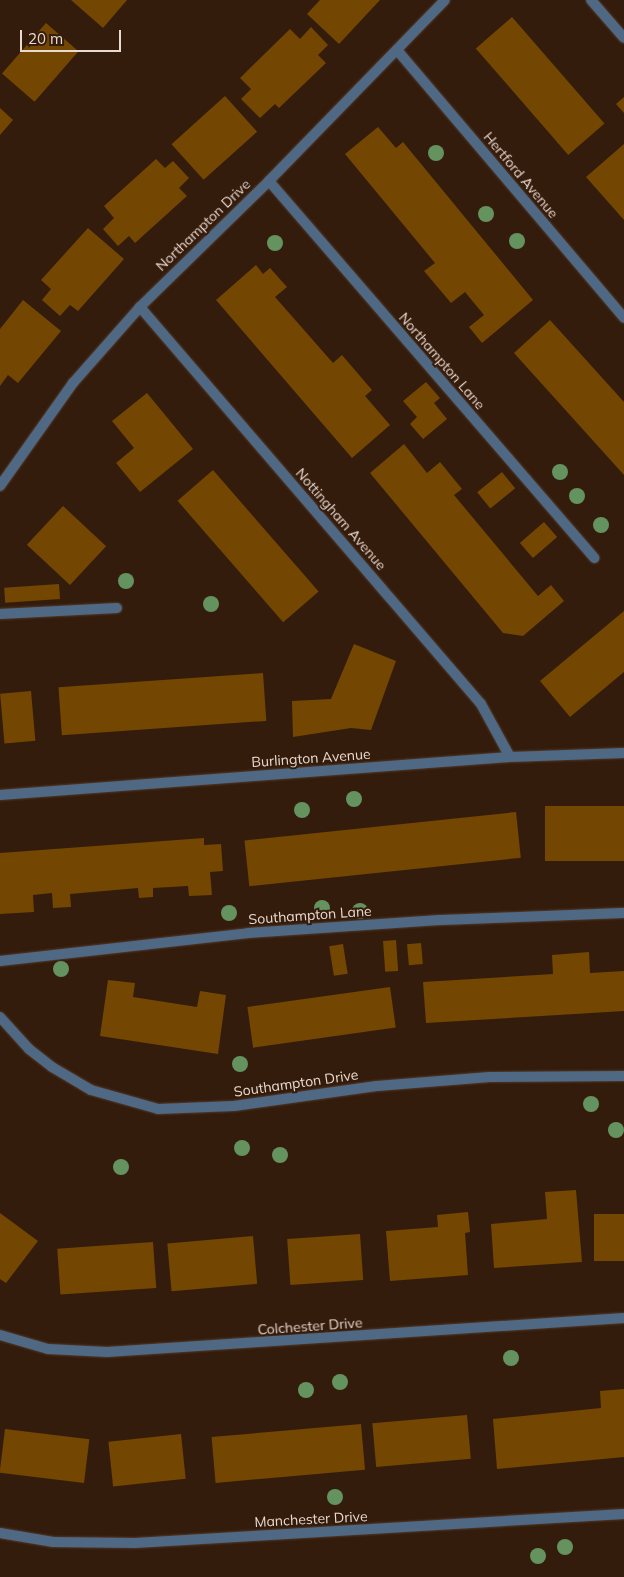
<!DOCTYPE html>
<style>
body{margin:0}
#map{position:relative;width:624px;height:1577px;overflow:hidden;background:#341c0c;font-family:Mulish,sans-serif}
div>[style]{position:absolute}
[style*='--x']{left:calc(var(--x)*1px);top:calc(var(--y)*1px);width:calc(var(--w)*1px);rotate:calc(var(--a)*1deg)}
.building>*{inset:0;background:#734602;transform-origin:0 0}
.roads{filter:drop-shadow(0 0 1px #513a2b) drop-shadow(0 0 1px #513a2b)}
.service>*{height:10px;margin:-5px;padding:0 5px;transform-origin:5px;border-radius:5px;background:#4f6984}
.minor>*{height:10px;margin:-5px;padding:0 5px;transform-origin:5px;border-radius:5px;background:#4f6984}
.trees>*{width:16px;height:16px;margin:-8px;border-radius:50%;background:#649360}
span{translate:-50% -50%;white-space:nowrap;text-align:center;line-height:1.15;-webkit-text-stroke:4px #341c0c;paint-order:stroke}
.street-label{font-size:14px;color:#ead9cf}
.scale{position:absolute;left:20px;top:30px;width:101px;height:22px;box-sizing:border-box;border:2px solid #ead9cf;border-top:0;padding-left:6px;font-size:15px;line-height:18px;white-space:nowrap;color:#ead9cf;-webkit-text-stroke:4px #341c0c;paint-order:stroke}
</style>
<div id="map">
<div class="building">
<i style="clip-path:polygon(71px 0,127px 0,103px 28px)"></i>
<i style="clip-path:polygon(320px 0,380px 0,339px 44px,307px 14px)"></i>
<i style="left:512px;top:17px;width:141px;height:48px;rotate:49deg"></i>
<i style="left:46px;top:23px;width:43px;height:67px;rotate:41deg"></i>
<i style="clip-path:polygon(311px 27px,328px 45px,318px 55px,326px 63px,279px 108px,275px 104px,260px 118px,241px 99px,251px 89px,240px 78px,290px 29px,300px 39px)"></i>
<i style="left:225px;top:96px;width:48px;height:72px;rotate:48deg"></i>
<i style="clip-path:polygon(624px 97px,624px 113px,616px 104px)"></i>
<i style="clip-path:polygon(0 108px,13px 120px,0 135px)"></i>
<i style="clip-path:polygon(378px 127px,396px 148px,403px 142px,533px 300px,482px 343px,469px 327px,484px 315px,465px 292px,451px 303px,424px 271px,435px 263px,345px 154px)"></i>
<i style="clip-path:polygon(624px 144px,624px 220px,586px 177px)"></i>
<i style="clip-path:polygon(156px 159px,165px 168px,173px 161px,189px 178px,179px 188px,187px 196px,135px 243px,129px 236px,118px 246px,103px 229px,114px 218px,104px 206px)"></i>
<i style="clip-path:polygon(88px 228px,124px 259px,78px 311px,70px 305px,60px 316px,42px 300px,51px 289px,41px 280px)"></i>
<i style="clip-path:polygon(256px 265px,263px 274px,270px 268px,287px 287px,275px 297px,333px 363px,342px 355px,372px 390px,365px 396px,390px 425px,352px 458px,216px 300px)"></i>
<i style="clip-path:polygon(23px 300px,61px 331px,18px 383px,8px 375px,0 386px,0 329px)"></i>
<i style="clip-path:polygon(550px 320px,624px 402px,624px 475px,514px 353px)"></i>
<i style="clip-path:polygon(426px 382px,440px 398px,434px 403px,447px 419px,423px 439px,410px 424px,417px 417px,403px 401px)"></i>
<i style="clip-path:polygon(147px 393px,193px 449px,140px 492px,116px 463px,134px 448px,112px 421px)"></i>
<i style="clip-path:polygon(404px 444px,427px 473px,440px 462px,462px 489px,454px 495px,538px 596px,551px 585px,564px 601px,523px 636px,503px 633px,370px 473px)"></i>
<i style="left:213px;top:470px;width:161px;height:47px;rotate:49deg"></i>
<i style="left:502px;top:472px;width:21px;height:32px;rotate:51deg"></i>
<i style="left:63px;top:506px;width:59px;height:53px;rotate:43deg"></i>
<i style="left:544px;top:522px;width:20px;height:32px;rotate:49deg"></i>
<i style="left:59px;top:584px;width:15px;height:55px;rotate:86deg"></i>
<i style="clip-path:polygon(624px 611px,624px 672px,570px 717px,540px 681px)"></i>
<i style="clip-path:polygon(354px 644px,396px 661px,371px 730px,351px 728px,293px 737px,292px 701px,331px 699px)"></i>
<i style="left:263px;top:673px;width:48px;height:205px;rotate:86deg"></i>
<i style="left:31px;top:691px;width:50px;height:31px;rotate:85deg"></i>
<i style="left:624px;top:806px;width:55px;height:79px;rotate:90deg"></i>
<i style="left:516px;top:812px;width:46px;height:273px;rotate:84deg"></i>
<i style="clip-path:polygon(204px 838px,204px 845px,221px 844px,223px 871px,210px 872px,212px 895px,189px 896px,188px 886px,153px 888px,153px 897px,139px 898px,138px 888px,70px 894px,71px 907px,53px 908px,52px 893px,33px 895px,34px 912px,0 914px,0 853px)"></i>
<i style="left:396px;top:940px;width:31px;height:13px;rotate:86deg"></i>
<i style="left:421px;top:943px;width:21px;height:14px;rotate:85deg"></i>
<i style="left:343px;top:944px;width:30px;height:14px;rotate:81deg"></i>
<i style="clip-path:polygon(589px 952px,590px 973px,624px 971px,624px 1011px,426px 1023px,423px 982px,553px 974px,552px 955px)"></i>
<i style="clip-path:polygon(108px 980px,135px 983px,133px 997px,197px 1007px,200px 991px,226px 995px,218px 1054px,100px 1036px)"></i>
<i style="left:390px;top:987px;width:41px;height:144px;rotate:82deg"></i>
<i style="clip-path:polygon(576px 1190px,582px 1262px,494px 1268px,491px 1224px,547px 1219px,545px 1192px)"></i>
<i style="clip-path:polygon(468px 1212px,470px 1232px,465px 1233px,468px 1275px,390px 1281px,386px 1231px,438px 1227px,437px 1215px)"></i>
<i style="clip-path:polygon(0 1213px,38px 1241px,6px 1283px,0 1279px)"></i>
<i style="left:624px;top:1214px;width:47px;height:30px;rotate:90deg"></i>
<i style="left:360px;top:1234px;width:46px;height:73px;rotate:86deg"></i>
<i style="left:253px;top:1236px;width:48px;height:86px;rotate:85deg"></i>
<i style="left:153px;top:1242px;width:46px;height:96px;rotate:86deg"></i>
<i style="clip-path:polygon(624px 1389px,624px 1457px,497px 1469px,493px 1419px,601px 1408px,600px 1391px)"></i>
<i style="left:467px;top:1415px;width:44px;height:95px;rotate:85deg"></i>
<i style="left:361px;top:1424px;width:46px;height:150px;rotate:85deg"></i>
<i style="left:5px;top:1429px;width:85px;height:44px;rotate:7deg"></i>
<i style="left:181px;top:1434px;width:45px;height:73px;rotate:84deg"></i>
</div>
<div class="roads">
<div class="service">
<i style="--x:591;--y:0;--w:50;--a:49"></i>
<i style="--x:269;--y:181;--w:498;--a:49.2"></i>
<i style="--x:0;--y:614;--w:117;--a:-2.9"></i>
<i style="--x:0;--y:961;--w:250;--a:-6.4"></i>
<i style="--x:248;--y:933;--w:192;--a:-3.9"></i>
<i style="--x:440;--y:920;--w:184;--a:-2.2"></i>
</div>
<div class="minor">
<i style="--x:397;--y:50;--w:351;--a:49.7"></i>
<i style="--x:140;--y:307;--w:523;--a:49.34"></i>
<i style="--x:481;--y:704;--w:60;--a:61.3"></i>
<i style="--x:0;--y:486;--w:126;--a:-54.7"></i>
<i style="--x:73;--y:383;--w:101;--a:-48.6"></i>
<i style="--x:140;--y:307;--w:180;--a:-44.3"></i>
<i style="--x:269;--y:181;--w:252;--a:-45.8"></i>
<i style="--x:0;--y:795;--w:511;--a:-4.26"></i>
<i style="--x:510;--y:757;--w:114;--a:-2"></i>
<i style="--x:0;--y:1017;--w:43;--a:47.8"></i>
<i style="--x:29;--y:1049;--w:29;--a:38"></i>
<i style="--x:52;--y:1067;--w:45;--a:30.5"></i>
<i style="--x:91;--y:1090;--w:70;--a:15.8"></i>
<i style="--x:158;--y:1109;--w:76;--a:-2.3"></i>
<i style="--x:234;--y:1106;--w:144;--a:-8"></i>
<i style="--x:377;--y:1086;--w:113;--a:-4.6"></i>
<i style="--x:490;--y:1077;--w:134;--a:-0.4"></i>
<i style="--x:0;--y:1335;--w:50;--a:16.3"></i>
<i style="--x:48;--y:1349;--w:59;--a:2.9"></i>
<i style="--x:107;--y:1352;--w:518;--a:-3.76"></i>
<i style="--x:0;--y:1533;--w:54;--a:9.6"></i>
<i style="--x:53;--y:1542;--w:82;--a:0.7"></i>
<i style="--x:135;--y:1543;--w:490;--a:-3.4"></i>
</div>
</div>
<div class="trees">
<i style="left:436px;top:153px"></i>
<i style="left:486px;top:214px"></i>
<i style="left:517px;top:241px"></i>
<i style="left:275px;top:243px"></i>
<i style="left:560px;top:472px"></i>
<i style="left:577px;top:496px"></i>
<i style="left:601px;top:525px"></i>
<i style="left:126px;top:581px"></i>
<i style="left:211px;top:604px"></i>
<i style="left:354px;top:799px"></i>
<i style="left:302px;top:810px"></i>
<i style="left:322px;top:908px"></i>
<i style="left:360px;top:911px"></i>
<i style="left:229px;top:913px"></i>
<i style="left:61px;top:969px"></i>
<i style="left:240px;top:1064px"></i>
<i style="left:591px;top:1104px"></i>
<i style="left:616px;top:1130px"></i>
<i style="left:242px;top:1148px"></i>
<i style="left:280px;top:1155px"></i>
<i style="left:121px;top:1167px"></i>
<i style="left:511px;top:1358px"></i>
<i style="left:340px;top:1382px"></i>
<i style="left:306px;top:1390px"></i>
<i style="left:335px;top:1497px"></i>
<i style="left:565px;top:1547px"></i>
<i style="left:538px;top:1556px"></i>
</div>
<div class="street-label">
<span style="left:521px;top:175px;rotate:50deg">Hertford Avenue</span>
<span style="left:203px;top:225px;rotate:-44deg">Northampton Drive</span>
<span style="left:442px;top:361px;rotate:49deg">Northampton Lane</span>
<span style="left:341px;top:519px;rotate:49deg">Nottingham Avenue</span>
<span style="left:311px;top:758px;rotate:-4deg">Burlington Avenue</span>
<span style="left:310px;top:915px;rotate:-4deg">Southampton Lane</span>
<span style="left:296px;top:1083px;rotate:-8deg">Southampton Drive</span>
<span style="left:310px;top:1326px;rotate:-4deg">Colchester Drive</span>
<span style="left:311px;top:1519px;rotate:-3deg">Manchester Drive</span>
</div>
<div class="scale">20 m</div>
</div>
